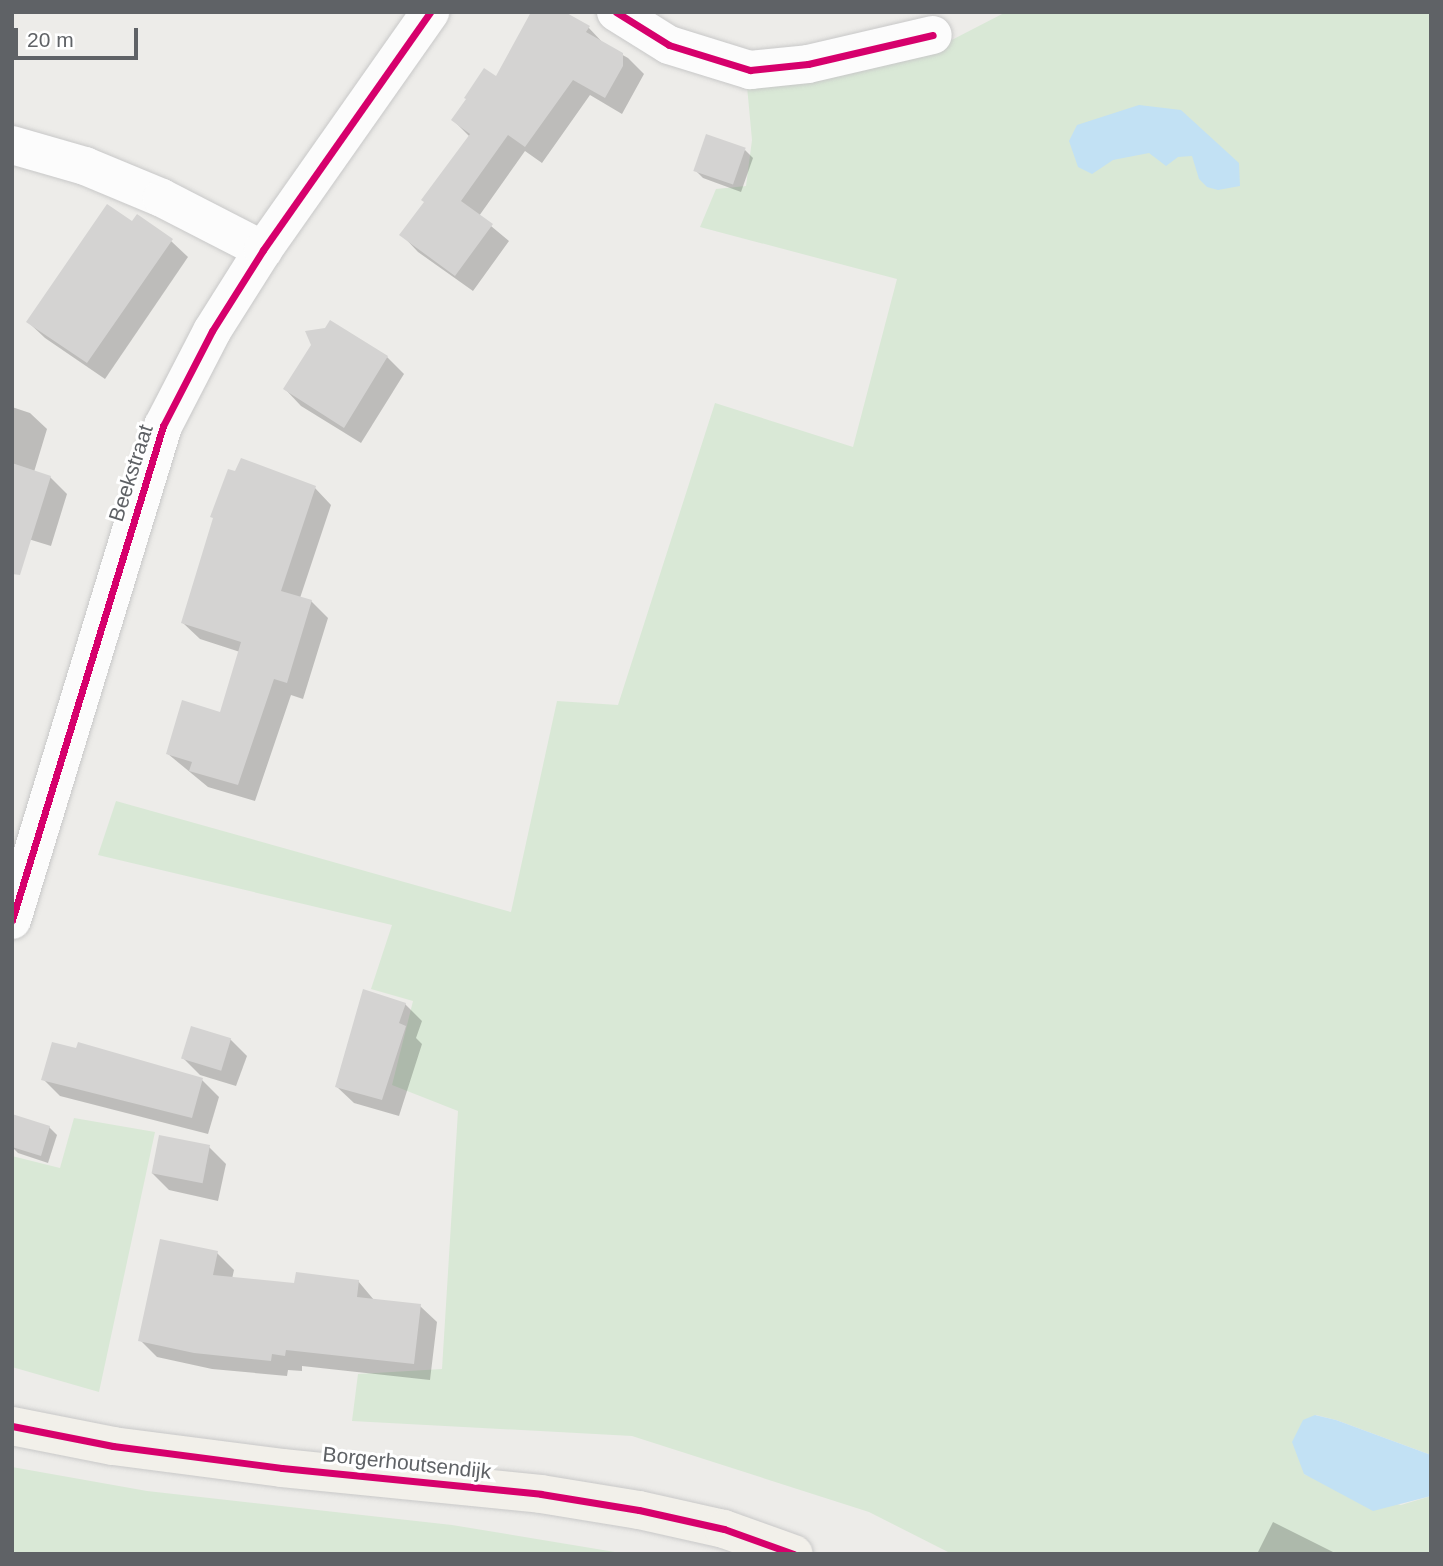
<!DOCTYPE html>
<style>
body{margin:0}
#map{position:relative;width:1443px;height:1566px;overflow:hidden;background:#edece9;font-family:Arial,sans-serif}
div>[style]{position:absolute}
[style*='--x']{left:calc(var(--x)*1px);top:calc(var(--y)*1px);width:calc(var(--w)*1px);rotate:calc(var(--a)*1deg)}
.green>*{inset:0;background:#d9e8d6}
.water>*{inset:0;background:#c2e1f4}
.shadow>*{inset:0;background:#0003}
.building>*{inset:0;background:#d4d3d2;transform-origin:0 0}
.roads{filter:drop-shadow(0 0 2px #c8c8c8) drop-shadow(0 0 2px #c8c8c8)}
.minor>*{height:38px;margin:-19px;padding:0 19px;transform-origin:19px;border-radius:19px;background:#fcfcfc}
.major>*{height:38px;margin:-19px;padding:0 19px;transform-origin:19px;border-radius:19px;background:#f2f0ea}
.cycleway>*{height:7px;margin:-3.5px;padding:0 3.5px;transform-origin:3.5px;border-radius:3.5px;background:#d6006c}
span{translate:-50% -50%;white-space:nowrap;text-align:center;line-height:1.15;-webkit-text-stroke:6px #fff;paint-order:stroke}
.street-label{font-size:21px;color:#5f6266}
.frame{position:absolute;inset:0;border:14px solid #5f6266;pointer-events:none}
.scale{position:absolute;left:14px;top:28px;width:124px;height:32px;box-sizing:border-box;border:4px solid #5f6266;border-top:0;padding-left:9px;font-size:21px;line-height:24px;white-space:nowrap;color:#5f6266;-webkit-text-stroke:5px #fff;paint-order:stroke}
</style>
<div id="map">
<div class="green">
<i style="clip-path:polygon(1006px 12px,1431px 12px,1431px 1455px,1336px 1420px,1316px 1415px,1304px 1474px,1331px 1486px,1401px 1505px,1431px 1496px,1431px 1554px,952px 1554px,869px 1512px,632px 1436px,352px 1421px,358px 1374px,442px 1369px,458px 1111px,392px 1085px,413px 1001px,371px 989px,392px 925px,98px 855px,116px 801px,511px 912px,557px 701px,618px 705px,715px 403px,853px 447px,897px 279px,700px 227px,716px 189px,746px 186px,752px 140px,747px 86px,942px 45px)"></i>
<i style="clip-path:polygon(74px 1118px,155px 1132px,99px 1392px,12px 1367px,12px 1156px,60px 1168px)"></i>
<i style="clip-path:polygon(12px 1467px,147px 1491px,452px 1525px,627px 1554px,12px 1554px)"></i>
</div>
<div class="water">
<i style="clip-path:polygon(1139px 105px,1181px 110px,1239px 163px,1240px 186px,1218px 190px,1207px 187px,1199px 179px,1192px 156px,1178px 157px,1166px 166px,1149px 153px,1113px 160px,1092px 174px,1078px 167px,1069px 141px,1077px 125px)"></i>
<i style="clip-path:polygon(1315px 1415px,1336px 1420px,1431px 1455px,1431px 1496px,1373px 1511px,1304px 1474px,1292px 1442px,1303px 1420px)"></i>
</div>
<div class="shadow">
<i style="clip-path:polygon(588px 27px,605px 45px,628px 58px,644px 74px,622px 114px,590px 95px,542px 163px,525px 151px,479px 216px,509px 241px,473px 291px,418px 252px,402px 235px,470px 137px,453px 120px,497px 79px)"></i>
<i style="clip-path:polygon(745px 150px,753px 158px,741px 192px,703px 178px,695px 170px)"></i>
<i style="clip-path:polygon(132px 224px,171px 241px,188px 257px,105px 379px,45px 338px,28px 322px)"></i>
<i style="clip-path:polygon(330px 322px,387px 357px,404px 374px,361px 443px,301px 406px,285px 389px)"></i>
<i style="clip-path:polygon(12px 407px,30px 413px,47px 429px,34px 472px,50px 477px,67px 494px,51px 546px,12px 534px)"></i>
<i style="clip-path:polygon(315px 488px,331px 505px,300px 598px,311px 601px,328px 618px,303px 699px,291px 695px,255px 801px,208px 787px,168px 754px,221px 714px,240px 652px,200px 639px,183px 623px)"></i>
<i style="clip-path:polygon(405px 1004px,422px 1021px,416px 1038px,422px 1044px,399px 1116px,354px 1103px,337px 1087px)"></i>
<i style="clip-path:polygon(230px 1039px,247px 1056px,236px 1086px,200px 1075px,183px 1058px)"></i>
<i style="clip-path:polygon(43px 1079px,202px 1080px,219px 1097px,208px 1134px,60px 1096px)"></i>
<i style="clip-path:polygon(49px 1127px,57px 1135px,48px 1163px,18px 1153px,12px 1147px,12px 1139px)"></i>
<i style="clip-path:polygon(209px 1147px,226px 1164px,218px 1201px,169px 1190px,152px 1173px)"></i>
<i style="clip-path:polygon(217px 1253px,234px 1270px,232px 1279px,295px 1285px,358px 1281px,374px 1300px,420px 1306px,437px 1322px,430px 1380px,302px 1366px,302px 1371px,288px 1370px,287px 1376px,212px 1369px,157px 1357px,140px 1340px)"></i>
<i style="clip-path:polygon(1273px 1522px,1337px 1554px,1257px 1554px)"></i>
</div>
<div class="building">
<i style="clip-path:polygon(531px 12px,565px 12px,590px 26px,586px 32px,623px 53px,623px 66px,605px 98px,573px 80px,525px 147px,508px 135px,461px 201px,493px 224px,455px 276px,399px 235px,424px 202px,421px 200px,470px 134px,451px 120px,466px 99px,464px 98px,484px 68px,496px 76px)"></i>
<i style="left:706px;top:134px;width:42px;height:39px;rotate:19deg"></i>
<i style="clip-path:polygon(107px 204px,132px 221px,137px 214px,173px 239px,87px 363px,26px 322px)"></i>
<i style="clip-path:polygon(330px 320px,388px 356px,344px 428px,283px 389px,311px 345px,305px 331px,325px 328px)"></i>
<i style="clip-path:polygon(241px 458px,316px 486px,281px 591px,312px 600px,287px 683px,274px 679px,238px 785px,189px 771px,192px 762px,166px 754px,182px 700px,220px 712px,241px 642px,181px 623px,213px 518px,210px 517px,228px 469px,235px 471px)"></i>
<i style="clip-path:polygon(12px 463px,51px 476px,20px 575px,12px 574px)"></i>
<i style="clip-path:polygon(363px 989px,406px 1003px,399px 1023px,406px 1026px,382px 1100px,335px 1087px)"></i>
<i style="left:191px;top:1026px;width:42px;height:34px;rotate:17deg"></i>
<i style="clip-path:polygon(52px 1042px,76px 1048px,78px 1042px,203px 1078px,192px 1118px,41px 1080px)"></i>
<i style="clip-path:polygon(12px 1114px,50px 1126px,41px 1156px,12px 1147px)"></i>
<i style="left:159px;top:1135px;width:52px;height:39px;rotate:11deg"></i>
<i style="clip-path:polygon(160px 1239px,218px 1251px,213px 1275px,294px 1283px,296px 1272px,359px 1280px,357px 1297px,421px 1304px,414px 1364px,286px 1350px,285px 1356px,272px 1354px,271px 1361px,194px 1353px,138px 1341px)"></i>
</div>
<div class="roads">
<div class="minor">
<i style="--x:616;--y:12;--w:62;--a:31.9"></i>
<i style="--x:669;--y:45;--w:85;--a:17.2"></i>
<i style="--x:750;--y:70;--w:58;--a:-5.9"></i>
<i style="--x:808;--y:64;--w:128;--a:-13.1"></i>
<i style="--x:12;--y:145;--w:76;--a:16"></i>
<i style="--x:85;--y:166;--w:83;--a:22.6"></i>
<i style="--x:162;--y:198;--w:114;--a:27.2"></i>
<i style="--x:12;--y:920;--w:517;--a:-73"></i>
<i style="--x:163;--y:426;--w:107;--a:-62.7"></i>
<i style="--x:212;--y:331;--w:96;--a:-57.8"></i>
<i style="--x:263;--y:250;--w:291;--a:-54.9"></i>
</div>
<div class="major">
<i style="--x:12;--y:1426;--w:103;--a:11.2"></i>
<i style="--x:113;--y:1446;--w:170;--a:7.4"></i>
<i style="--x:282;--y:1468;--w:260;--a:5.7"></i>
<i style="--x:541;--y:1494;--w:99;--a:9.3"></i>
<i style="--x:639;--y:1510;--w:87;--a:12.6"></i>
<i style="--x:724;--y:1529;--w:74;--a:19.7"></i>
</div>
</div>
<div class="cycleway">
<i style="--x:616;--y:12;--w:62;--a:31.9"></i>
<i style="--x:669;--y:45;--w:85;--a:17.2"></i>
<i style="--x:750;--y:70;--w:58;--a:-5.9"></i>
<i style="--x:808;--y:64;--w:128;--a:-13.1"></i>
<i style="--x:12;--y:920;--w:517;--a:-73"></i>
<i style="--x:163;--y:426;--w:107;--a:-62.7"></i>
<i style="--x:212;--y:331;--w:96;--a:-57.8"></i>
<i style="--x:263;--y:250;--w:291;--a:-54.9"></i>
<i style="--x:12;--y:1426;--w:103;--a:11.2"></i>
<i style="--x:113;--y:1446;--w:170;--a:7.4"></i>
<i style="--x:282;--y:1468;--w:260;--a:5.7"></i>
<i style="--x:541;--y:1494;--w:99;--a:9.3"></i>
<i style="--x:639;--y:1510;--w:87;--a:12.6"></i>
<i style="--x:724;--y:1529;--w:74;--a:19.7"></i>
</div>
<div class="street-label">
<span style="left:131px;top:473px;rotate:-72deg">Beekstraat</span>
<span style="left:407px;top:1463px;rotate:6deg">Borgerhoutsendijk</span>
</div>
<div class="frame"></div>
<div class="scale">20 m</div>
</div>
